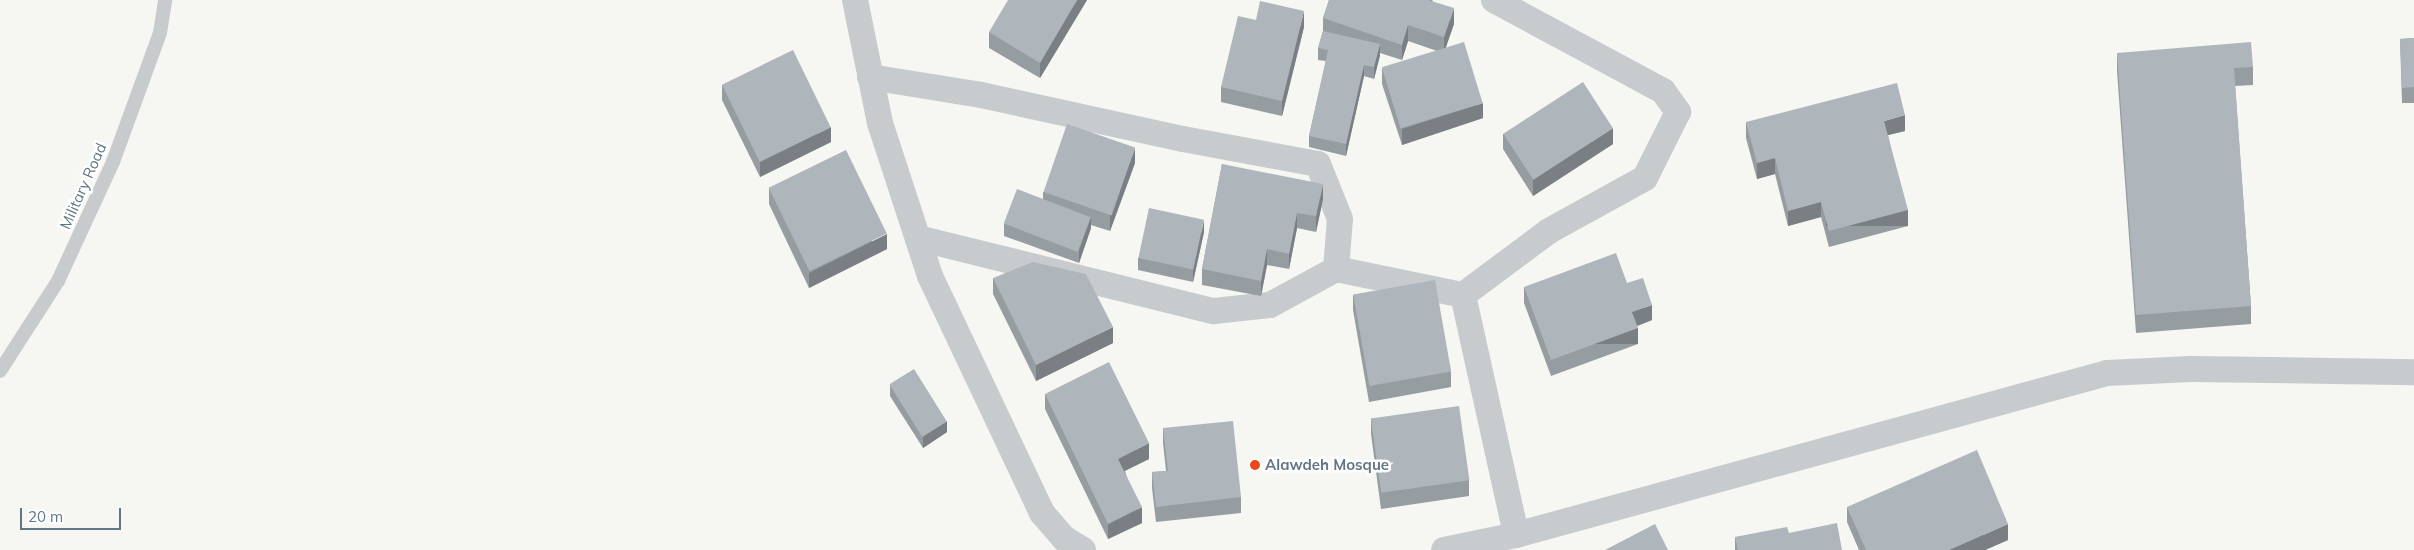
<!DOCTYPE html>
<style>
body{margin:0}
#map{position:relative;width:2414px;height:550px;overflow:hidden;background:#f6f6f2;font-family:Mulish,sans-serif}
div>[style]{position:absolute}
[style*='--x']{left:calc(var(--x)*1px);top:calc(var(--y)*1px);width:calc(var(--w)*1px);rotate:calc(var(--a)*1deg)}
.lane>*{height:14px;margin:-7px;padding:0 7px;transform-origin:7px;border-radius:7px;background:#c8cbce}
.street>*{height:26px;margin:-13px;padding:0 13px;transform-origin:13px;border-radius:13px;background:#c8cbce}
.wall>*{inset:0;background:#969da1}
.shaded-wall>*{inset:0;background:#7a7f83;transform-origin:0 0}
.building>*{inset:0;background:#aeb6bb;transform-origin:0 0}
.dots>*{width:14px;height:14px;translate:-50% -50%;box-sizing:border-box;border:2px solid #fff;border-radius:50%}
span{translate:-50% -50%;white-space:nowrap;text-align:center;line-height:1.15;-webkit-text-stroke:5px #fff;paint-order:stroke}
.street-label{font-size:15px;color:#637685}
.poi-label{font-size:15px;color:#637685;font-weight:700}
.left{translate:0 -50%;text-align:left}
.scale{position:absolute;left:20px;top:508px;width:101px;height:22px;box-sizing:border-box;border:2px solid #637685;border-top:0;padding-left:6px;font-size:15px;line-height:18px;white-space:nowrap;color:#637685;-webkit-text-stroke:4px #fff;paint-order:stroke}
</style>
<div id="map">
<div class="lane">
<i style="--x:0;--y:371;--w:107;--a:-57.2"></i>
<i style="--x:58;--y:281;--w:131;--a:-65.2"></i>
<i style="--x:113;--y:162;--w:137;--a:-70"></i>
<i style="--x:160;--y:33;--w:33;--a:-81"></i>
</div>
<div class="street">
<i style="--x:855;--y:0;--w:126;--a:78.5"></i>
<i style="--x:880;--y:123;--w:161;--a:71.9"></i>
<i style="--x:930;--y:276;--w:262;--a:64.7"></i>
<i style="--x:1042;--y:513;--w:35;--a:49"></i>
<i style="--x:1065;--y:539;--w:21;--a:31"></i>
<i style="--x:1494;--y:0;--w:192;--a:28.3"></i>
<i style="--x:1663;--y:91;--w:26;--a:54"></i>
<i style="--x:1678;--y:112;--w:74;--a:116.6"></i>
<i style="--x:1645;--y:178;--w:110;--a:151.1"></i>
<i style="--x:1549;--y:231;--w:107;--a:143.3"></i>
<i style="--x:1463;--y:295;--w:246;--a:77.5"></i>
<i style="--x:870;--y:77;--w:112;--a:9.2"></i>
<i style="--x:981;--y:95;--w:207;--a:12.3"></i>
<i style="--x:1183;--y:139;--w:137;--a:10.5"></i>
<i style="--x:1318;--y:164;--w:59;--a:68.2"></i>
<i style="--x:1340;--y:219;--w:50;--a:94.6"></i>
<i style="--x:918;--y:238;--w:305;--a:13.9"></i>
<i style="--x:1214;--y:311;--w:56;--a:-6.1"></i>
<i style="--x:1270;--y:305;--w:75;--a:-28.6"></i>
<i style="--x:1336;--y:269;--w:130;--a:11.6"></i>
<i style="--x:1444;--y:550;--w:74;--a:-11.8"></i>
<i style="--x:1516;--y:535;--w:613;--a:-15.33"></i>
<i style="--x:2107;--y:373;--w:83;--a:-2.8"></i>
<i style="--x:2190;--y:369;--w:224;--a:0.8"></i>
</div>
<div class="wall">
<i style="clip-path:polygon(1087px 0,1040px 78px,989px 48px,989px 32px)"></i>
<i style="clip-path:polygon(1329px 0,1433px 0,1432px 1px,1454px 24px,1445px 48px,1483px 118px,1402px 145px,1382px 84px,1382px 69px,1437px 51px,1408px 41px,1402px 60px,1380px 53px,1374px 79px,1364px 76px,1346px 156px,1309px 147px,1309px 136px,1326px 61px,1318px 60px,1318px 48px,1323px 31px,1323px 18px)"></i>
<i style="clip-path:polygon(1256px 20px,1304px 27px,1282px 116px,1221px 102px,1221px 87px)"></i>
<i style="clip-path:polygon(2414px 38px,2414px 103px,2402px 103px,2400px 39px)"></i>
<i style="clip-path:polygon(2117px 53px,2253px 67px,2253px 85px,2235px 86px,2251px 306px,2251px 324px,2136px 333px,2117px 71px)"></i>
<i style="clip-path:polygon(722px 85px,831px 142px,760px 177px,722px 100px)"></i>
<i style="clip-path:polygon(1746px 122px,1905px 131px,1888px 135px,1908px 226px,1829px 247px,1821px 217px,1788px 226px,1775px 174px,1757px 179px,1746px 138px)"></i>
<i style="clip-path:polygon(1503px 134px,1613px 144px,1533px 196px,1503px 149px)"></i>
<i style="clip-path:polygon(1135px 163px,1110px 231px,1091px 225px,1091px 228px,1079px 263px,1004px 236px,1004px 224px,1043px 199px,1043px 192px)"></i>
<i style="clip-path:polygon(1222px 164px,1323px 199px,1316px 232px,1297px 228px,1289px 269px,1267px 265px,1261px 296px,1202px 285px,1202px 269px)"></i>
<i style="clip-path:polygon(769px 188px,887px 249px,809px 288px,769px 204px)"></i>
<i style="clip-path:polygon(1204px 232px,1193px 282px,1138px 270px,1138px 258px)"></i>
<i style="clip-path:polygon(993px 278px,1113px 343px,1036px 381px,993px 294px)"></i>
<i style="clip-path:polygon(1627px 283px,1652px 320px,1637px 326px,1638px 344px,1551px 376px,1524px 303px,1524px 287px)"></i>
<i style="clip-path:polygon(1353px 295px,1451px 372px,1451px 387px,1369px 402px,1353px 310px)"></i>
<i style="clip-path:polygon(890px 385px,947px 432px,923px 448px,890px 396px)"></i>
<i style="clip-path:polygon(1045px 394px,1149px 459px,1125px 471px,1142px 523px,1108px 539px,1045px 409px)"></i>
<i style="clip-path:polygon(1371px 418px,1469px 480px,1469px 496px,1381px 509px,1371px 434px)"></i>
<i style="clip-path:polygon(1163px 428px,1241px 497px,1241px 513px,1156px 522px,1152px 488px,1152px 472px,1166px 471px,1163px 443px)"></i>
<i style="clip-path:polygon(1847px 507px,2008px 540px,1985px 550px,1859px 550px,1847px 522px)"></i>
<i style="clip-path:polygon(1789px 533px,1842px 550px,1735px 550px,1735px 537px)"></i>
</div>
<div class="shaded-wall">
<i style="clip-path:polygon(1077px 0,1087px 0,1040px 78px,1040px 63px)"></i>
<i style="clip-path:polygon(1454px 8px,1454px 24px,1444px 53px,1444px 37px)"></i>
<i style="clip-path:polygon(1304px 11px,1304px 27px,1282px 116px,1282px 101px)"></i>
<i style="clip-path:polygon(1408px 25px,1408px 41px,1402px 60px,1402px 45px)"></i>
<i style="clip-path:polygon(1380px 44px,1380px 56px,1374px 79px,1374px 67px)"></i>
<i style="clip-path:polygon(1364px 65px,1364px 76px,1346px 156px,1346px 144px)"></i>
<i style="clip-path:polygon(1483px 103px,1483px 118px,1402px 145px,1402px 129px)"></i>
<i style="clip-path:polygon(1905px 115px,1905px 131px,1884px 136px,1884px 121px)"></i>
<i style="clip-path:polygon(831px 127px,831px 142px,760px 177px,760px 162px)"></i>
<i style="clip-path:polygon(1613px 128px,1613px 144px,1533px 196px,1533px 180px)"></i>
<i style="clip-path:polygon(1135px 148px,1135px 163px,1110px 231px,1110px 216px)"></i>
<i style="clip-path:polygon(1775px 158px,1775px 174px,1757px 179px,1757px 163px)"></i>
<i style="clip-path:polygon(1323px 184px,1323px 199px,1316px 232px,1316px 216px)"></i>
<i style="clip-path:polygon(1821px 202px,1821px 217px,1788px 226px,1788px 211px)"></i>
<i style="left:1908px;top:210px;width:16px;height:82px;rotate:90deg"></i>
<i style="clip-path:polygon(1297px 213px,1297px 228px,1289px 269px,1289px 254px)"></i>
<i style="clip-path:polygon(1091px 217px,1091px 228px,1079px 263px,1079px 251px)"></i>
<i style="clip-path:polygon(1204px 220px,1204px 232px,1193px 282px,1193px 270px)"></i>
<i style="clip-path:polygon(887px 234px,887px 249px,809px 288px,809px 273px)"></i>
<i style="clip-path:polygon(1267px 249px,1267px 265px,1261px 296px,1261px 281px)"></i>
<i style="clip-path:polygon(1652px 305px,1652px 320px,1632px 328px,1632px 312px)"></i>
<i style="clip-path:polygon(1113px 327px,1113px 343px,1036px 381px,1036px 365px)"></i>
<i style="left:1638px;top:328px;width:16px;height:93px;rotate:90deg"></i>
<i style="clip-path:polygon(947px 421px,947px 432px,923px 448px,923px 436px)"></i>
<i style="clip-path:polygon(1149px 443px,1149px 459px,1118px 474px,1118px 459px)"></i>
<i style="clip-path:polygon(1142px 507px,1142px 523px,1108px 539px,1108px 524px)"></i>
<i style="clip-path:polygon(2008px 524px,2008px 540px,1985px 550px,1949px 550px)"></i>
</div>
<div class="building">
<i style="clip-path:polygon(1008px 0,1077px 0,1040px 63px,989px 32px)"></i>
<i style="clip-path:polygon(1329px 0,1428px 0,1454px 8px,1444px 37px,1408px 25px,1402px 45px,1323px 18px)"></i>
<i style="clip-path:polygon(1260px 1px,1304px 11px,1282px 101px,1221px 87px,1238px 16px,1256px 20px)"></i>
<i style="clip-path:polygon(1323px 31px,1380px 44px,1374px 67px,1364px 65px,1346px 144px,1309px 136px,1328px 50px,1318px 48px)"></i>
<i style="clip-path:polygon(2414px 38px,2414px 87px,2402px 88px,2400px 39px)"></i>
<i style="left:1464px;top:42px;width:64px;height:86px;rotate:73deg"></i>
<i style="clip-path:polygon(2251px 42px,2253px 67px,2234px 68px,2251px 306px,2136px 315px,2117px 53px)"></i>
<i style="left:793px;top:50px;width:86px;height:79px;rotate:64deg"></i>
<i style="left:1583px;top:82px;width:55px;height:95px;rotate:57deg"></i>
<i style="clip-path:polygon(1897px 83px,1905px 115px,1884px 121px,1908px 210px,1829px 231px,1821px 202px,1788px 211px,1775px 158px,1757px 163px,1746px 122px)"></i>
<i style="left:1067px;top:124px;width:72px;height:72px;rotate:19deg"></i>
<i style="left:846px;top:150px;width:93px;height:86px;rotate:64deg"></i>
<i style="clip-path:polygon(1222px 164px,1323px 184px,1316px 216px,1297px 213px,1289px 254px,1267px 249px,1261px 281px,1202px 269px)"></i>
<i style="left:1017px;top:189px;width:79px;height:37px;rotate:21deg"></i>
<i style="left:1149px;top:208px;width:56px;height:51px;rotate:12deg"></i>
<i style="clip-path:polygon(1616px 253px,1627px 283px,1643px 278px,1652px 305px,1632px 312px,1638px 328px,1551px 360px,1524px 287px)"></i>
<i style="clip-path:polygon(1033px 262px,1086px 274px,1113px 327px,1036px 365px,993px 278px)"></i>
<i style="left:1435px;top:280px;width:93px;height:83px;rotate:80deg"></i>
<i style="clip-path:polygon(1109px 362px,1149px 443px,1118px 459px,1142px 507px,1108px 524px,1045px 394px)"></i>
<i style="left:914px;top:369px;width:62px;height:29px;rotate:58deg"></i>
<i style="left:1459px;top:406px;width:75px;height:89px;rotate:82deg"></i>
<i style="clip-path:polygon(1233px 421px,1241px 497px,1156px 507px,1152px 472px,1168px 471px,1163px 428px)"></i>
<i style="clip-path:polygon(1977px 450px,2008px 524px,1949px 550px,1866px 550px,1847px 507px)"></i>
<i style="clip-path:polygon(1837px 523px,1842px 550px,1738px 550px,1735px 537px,1787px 527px,1789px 533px)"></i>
<i style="clip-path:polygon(1655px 524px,1668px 550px,1605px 550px)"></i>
</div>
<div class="dots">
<i style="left:1255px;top:465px;background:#ef4619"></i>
</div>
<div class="street-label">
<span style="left:83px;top:186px;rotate:-66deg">Military Road</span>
</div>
<div class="poi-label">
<span class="left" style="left:1265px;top:465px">Alawdeh Mosque</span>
</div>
<div class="scale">20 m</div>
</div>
